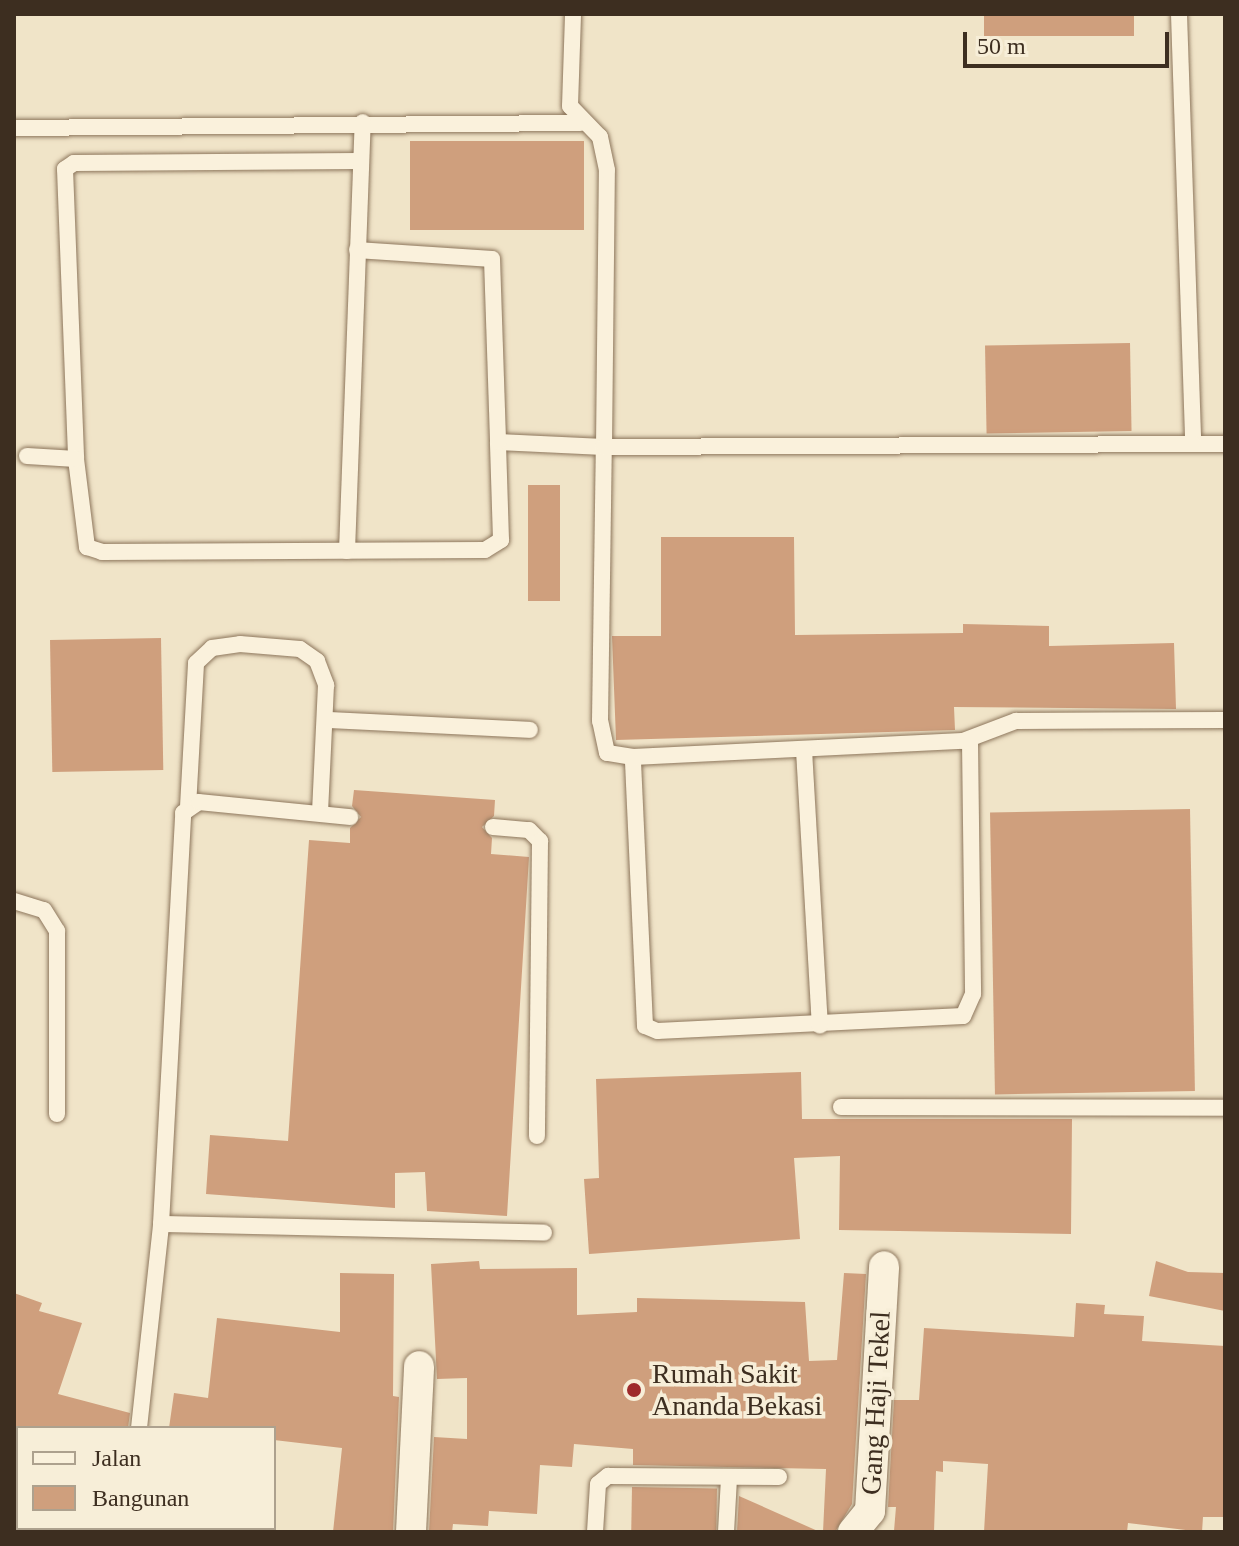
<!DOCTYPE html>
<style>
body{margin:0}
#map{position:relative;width:1239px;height:1546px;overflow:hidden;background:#f0e4c8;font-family:"Times New Roman",serif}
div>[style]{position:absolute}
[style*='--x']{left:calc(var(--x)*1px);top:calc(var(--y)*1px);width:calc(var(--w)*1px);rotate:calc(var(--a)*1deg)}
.building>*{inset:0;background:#cf9f7d;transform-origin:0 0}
.roads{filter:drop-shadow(0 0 2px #8d765c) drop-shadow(0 0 2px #8d765c)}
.service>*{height:16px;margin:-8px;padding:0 8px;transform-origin:8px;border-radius:8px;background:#faf1dc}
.minor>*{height:30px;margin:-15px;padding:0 15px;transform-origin:15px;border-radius:15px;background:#faf1dc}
.trunk>*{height:44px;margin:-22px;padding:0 22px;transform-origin:22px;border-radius:22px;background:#eabe7c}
.dots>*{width:22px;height:22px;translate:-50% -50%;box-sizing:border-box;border:4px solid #f7eed8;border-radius:50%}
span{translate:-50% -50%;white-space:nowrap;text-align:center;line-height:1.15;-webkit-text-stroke:7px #f7eed8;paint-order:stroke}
.poi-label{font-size:28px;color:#3d2e20}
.left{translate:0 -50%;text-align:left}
.street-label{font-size:28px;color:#3d2e20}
.frame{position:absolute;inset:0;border:16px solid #3d2e20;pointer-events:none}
.legend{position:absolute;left:16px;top:1426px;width:260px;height:104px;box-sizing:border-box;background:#f7eed8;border:2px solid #ada18e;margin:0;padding:10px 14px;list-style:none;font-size:24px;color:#3d2e20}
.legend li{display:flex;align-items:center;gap:16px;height:40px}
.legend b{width:40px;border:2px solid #ada18e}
.scale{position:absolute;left:963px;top:32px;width:206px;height:36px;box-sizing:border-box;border:4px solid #3d2e20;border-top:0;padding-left:10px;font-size:24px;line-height:28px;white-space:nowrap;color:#3d2e20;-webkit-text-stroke:6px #f7eed8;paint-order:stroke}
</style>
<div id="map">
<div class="building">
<i style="left:984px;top:14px;width:150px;height:22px"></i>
<i style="left:410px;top:141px;width:174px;height:89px"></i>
<i style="left:1130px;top:343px;width:88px;height:145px;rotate:89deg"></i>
<i style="left:528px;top:485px;width:32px;height:116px"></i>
<i style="clip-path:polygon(661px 537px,794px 537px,795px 635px,963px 633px,963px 624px,1049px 626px,1049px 646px,1174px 643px,1176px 709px,954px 707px,955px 730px,616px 740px,612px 636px,661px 636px)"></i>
<i style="left:161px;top:638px;width:132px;height:111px;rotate:89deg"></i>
<i style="clip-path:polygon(354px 790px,495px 800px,494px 816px,482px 827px,492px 838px,491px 854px,529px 857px,507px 1216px,427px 1211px,425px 1172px,395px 1173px,395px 1208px,206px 1194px,210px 1135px,288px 1141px,309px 840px,350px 843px,350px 828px,361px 817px,352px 806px)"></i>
<i style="left:1190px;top:809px;width:282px;height:200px;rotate:89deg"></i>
<i style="clip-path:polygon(801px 1072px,802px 1119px,1072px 1119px,1071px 1234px,839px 1230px,840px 1156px,794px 1158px,800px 1239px,589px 1254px,584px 1179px,599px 1178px,596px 1079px)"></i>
<i style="clip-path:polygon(479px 1261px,480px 1269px,577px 1268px,577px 1315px,637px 1312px,637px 1298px,805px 1302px,809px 1361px,837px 1360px,844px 1273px,866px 1274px,852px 1504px,835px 1532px,823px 1532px,826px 1469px,633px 1465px,633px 1449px,574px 1444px,572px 1467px,540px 1465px,537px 1514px,489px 1511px,488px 1526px,453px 1524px,452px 1532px,429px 1532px,434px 1437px,467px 1439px,467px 1378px,437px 1379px,431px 1264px)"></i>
<i style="clip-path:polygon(1156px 1261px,1188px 1272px,1225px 1273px,1225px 1311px,1149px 1296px)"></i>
<i style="clip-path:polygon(340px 1273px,394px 1274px,393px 1396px,399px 1397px,393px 1532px,333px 1532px,342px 1448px,274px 1440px,274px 1428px,169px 1428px,174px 1393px,208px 1398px,217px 1318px,340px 1332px)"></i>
<i style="clip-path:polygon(14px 1293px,42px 1303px,39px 1311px,82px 1323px,58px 1394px,130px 1413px,128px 1428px,14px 1428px)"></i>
<i style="clip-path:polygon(1076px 1303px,1105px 1305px,1104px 1314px,1144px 1316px,1142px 1341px,1225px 1346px,1225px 1517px,1203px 1517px,1202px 1532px,1128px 1523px,1127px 1532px,984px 1532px,988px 1464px,943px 1461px,943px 1472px,936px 1471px,934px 1532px,894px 1531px,896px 1507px,888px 1507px,894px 1400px,919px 1400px,924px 1328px,1074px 1337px)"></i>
<i style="left:632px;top:1487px;width:85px;height:45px;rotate:1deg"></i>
<i style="clip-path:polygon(739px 1496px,820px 1532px,737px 1532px)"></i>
</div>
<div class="roads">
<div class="service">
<i style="--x:1179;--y:14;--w:430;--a:88.1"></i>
<i style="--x:1193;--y:444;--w:32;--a:0"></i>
<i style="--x:14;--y:128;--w:566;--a:-0.51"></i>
<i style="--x:359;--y:161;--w:285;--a:179.6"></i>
<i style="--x:74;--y:163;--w:11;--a:146"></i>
<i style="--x:65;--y:169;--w:290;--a:87.8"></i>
<i style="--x:76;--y:459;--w:89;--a:82.9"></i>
<i style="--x:87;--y:547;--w:16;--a:18"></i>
<i style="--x:102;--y:552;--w:383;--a:-0.3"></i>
<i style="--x:485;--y:550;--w:19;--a:-32"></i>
<i style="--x:501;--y:540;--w:98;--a:-91.8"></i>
<i style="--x:498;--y:442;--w:106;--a:2.7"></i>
<i style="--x:604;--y:447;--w:277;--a:-89.4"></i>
<i style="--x:607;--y:170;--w:34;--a:-102"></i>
<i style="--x:600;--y:137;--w:43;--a:-134.1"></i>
<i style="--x:570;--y:106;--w:92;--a:-88.1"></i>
<i style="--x:357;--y:250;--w:135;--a:3.8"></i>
<i style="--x:492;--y:259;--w:183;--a:88.1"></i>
<i style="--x:27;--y:456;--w:49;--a:3.5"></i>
<i style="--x:347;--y:551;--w:429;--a:-87.9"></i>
<i style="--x:327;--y:720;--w:203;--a:2.8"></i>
<i style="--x:970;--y:741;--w:253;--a:89.3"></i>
<i style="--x:973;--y:994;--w:24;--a:114"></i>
<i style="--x:963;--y:1016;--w:306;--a:177.2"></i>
<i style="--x:657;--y:1031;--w:13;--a:-157"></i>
<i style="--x:645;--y:1026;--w:269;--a:-92.6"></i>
<i style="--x:633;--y:757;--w:330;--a:-2.8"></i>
<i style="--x:963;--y:741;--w:57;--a:-20.7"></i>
<i style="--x:1016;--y:721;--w:209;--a:-0.3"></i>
<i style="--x:804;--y:750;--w:276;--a:86.7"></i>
<i style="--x:633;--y:757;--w:26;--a:-171"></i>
<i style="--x:607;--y:753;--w:33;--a:-102"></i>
<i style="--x:600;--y:721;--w:274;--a:-89.2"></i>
<i style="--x:604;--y:447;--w:589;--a:-0.29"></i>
<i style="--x:188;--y:807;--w:144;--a:-86.8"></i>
<i style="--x:196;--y:663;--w:22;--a:-43"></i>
<i style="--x:212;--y:648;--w:28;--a:-8"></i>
<i style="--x:240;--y:644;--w:60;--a:4.8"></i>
<i style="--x:300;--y:649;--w:21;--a:35"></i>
<i style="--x:317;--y:661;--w:26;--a:69"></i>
<i style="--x:326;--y:685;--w:128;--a:92.7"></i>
<i style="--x:493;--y:827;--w:36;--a:5"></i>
<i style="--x:529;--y:830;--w:16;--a:45"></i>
<i style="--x:540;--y:841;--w:295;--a:90.6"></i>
<i style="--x:14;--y:901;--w:31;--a:17"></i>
<i style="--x:44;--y:910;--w:25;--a:58"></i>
<i style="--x:57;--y:931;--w:183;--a:90"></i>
<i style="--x:841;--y:1107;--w:384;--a:0.1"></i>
<i style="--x:161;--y:1224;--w:383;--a:1.3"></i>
<i style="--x:139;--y:1428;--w:205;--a:-83.8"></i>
<i style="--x:161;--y:1224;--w:412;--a:-86.9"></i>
<i style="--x:183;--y:813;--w:19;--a:-35"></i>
<i style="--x:199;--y:802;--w:152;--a:5.7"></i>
<i style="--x:122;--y:1532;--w:4;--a:-76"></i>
<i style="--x:595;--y:1532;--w:48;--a:-86.4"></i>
<i style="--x:598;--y:1484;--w:13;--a:-39"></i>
<i style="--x:608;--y:1476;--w:171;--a:0.3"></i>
<i style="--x:726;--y:1532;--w:54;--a:-86.8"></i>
</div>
<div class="minor">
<i style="--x:411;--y:1532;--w:166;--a:-87.2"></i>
<i style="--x:853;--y:1532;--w:27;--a:-51"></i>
<i style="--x:870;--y:1511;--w:245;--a:-86.7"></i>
</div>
<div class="trunk">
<i style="--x:14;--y:1506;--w:4;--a:27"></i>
<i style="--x:74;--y:1528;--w:15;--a:16"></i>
</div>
</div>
<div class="dots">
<i style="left:634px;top:1390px;background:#9e2a2b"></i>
</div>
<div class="poi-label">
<span class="left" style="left:652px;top:1390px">Rumah Sakit<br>Ananda Bekasi</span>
</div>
<div class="street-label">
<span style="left:876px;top:1403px;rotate:-87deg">Gang Haji Tekel</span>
</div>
<div class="frame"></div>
<ul class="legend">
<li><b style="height:10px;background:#faf1dc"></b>Jalan</li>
<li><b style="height:22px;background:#cf9f7d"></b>Bangunan</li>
</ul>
<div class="scale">50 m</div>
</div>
